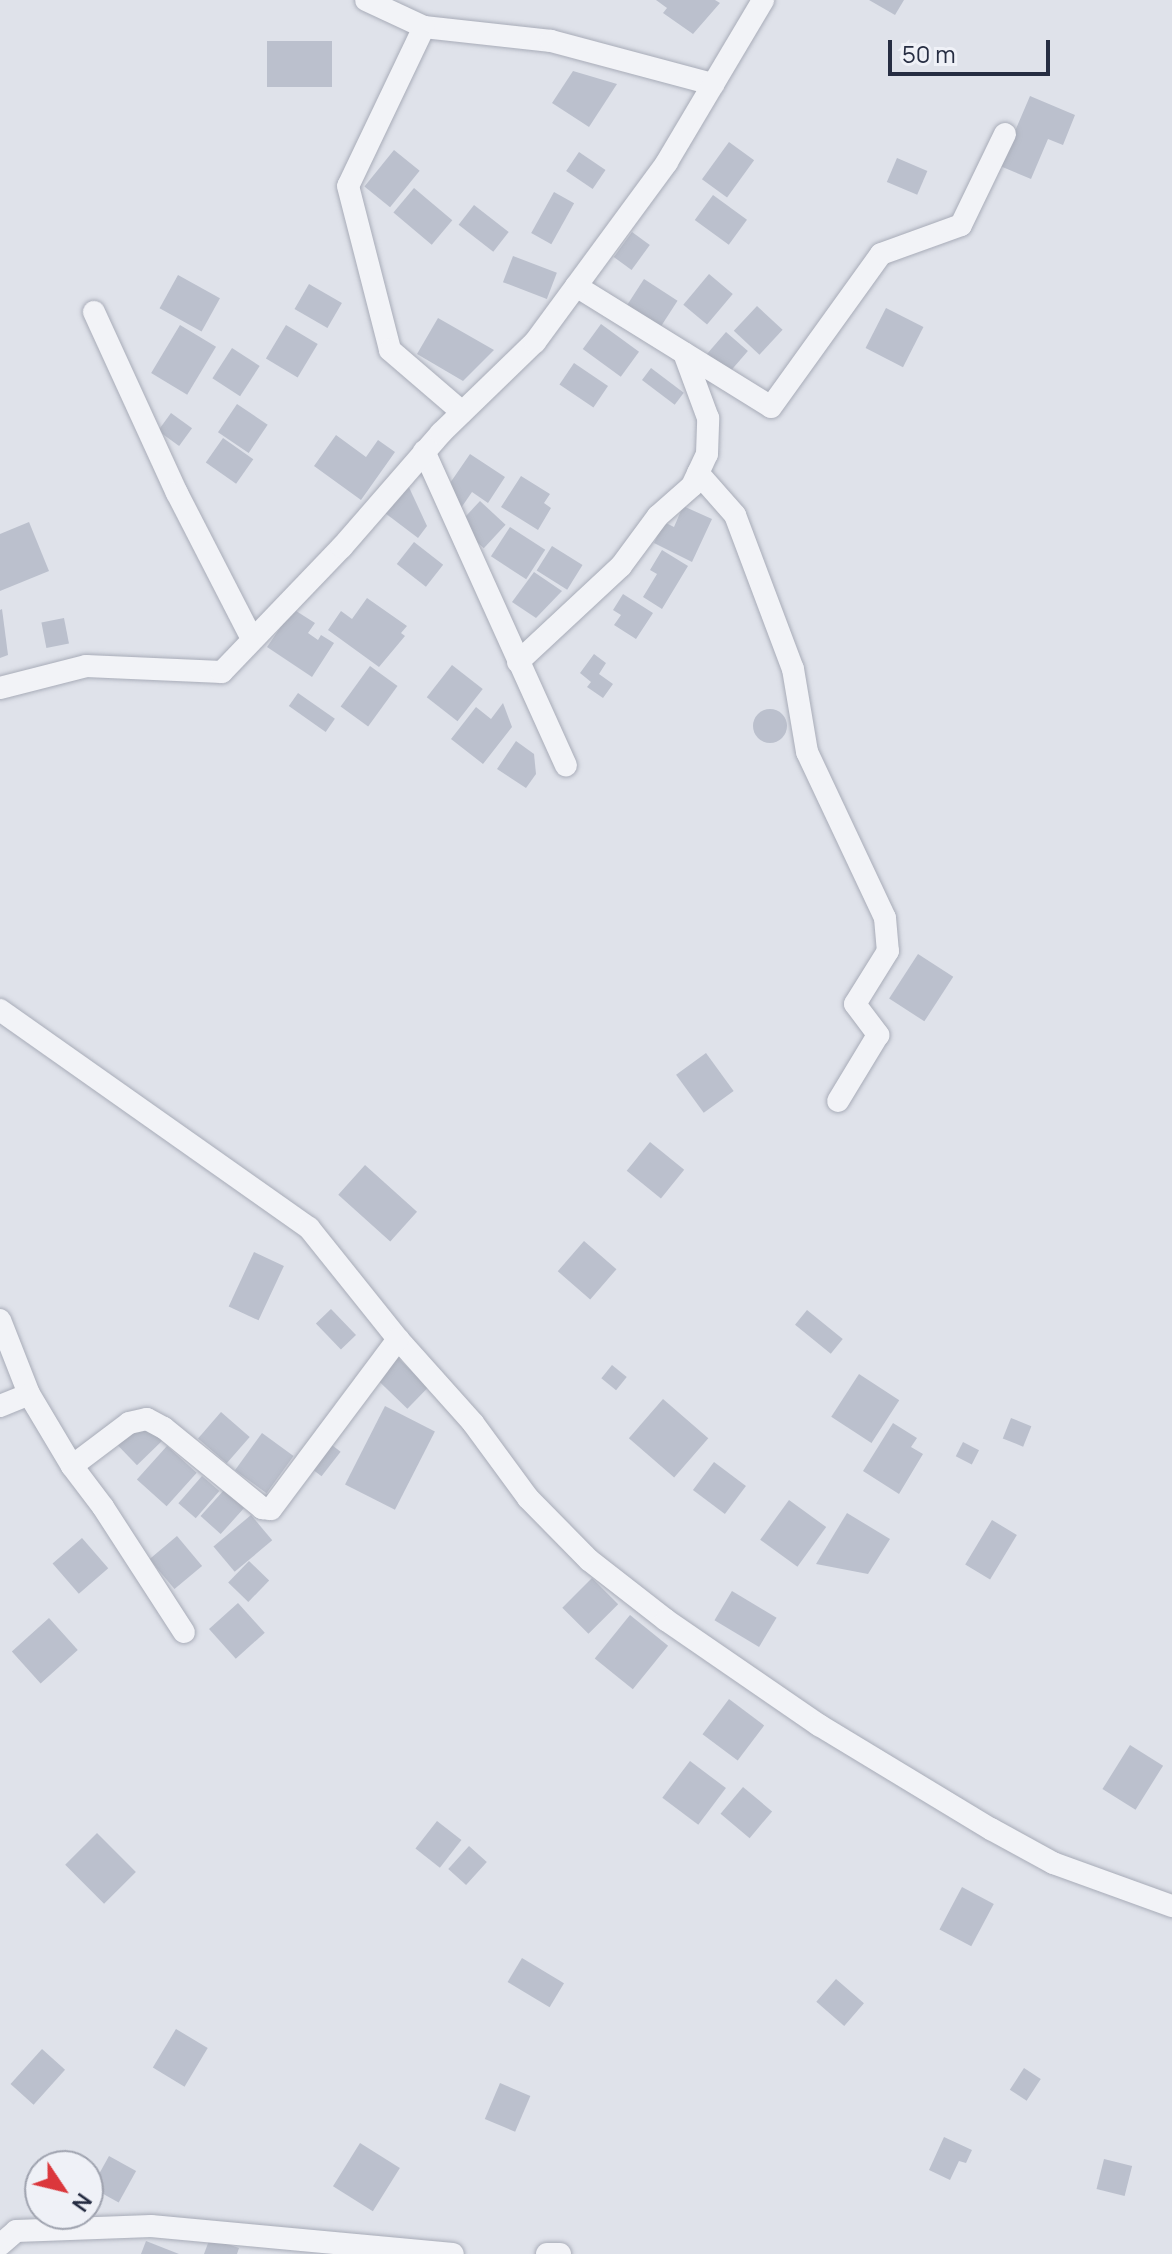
<!DOCTYPE html>
<style>
body{margin:0}
#map{position:relative;width:1172px;height:2254px;overflow:hidden;background:#dfe2ea;font-family:Manrope,sans-serif}
div>[style]{position:absolute}
[style*='--x']{left:calc(var(--x)*1px);top:calc(var(--y)*1px);width:calc(var(--w)*1px);rotate:calc(var(--a)*1deg)}
.building>*{inset:0;background:#bbc0cd;transform-origin:0 0}
.round{border-radius:50%}
.roads{filter:drop-shadow(0 0 2px #a8acb8) drop-shadow(0 0 2px #a8acb8)}
.minor>*{height:22px;margin:-11px;padding:0 11px;transform-origin:11px;border-radius:11px;background:#f2f3f7}
span{translate:-50% -50%;white-space:nowrap;text-align:center;line-height:1.15;-webkit-text-stroke:6px #eff1f7;paint-order:stroke}
.north{position:absolute;left:24px;top:2150px;width:80px;height:80px;box-sizing:border-box;background:#eff1f7;border:2px solid #9fa3af;border-radius:50%;rotate:125deg;font-size:22px;font-weight:700;line-height:32px;text-align:center;color:#262d42}
.north::after{content:'';display:block;margin:auto;width:28px;height:36px;background:#db373c;clip-path:polygon(50% 0,100% 100%,50% 72%,0 100%)}
.scale{position:absolute;left:888px;top:40px;width:162px;height:36px;box-sizing:border-box;border:4px solid #262d42;border-top:0;padding-left:10px;font-size:24px;line-height:28px;white-space:nowrap;color:#262d42;-webkit-text-stroke:6px #eff1f7;paint-order:stroke}
</style>
<div id="map">
<div class="building">
<i style="clip-path:polygon(656px 0,715px 0,720px 3px,693px 34px,663px 13px,667px 8px)"></i>
<i style="clip-path:polygon(869px 0,904px 0,895px 15px)"></i>
<i style="left:267px;top:41px;width:65px;height:46px"></i>
<i style="clip-path:polygon(573px 71px,617px 84px,589px 127px,552px 103px)"></i>
<i style="clip-path:polygon(1030px 96px,1075px 115px,1063px 145px,1048px 139px,1031px 179px,1000px 166px)"></i>
<i style="left:729px;top:142px;width:31px;height:46px;rotate:36deg"></i>
<i style="left:394px;top:150px;width:33px;height:47px;rotate:39deg"></i>
<i style="left:579px;top:152px;width:32px;height:23px;rotate:34deg"></i>
<i style="left:897px;top:158px;width:33px;height:26px;rotate:23deg"></i>
<i style="left:414px;top:188px;width:50px;height:32px;rotate:40deg"></i>
<i style="left:554px;top:192px;width:23px;height:47px;rotate:29deg"></i>
<i style="left:713px;top:195px;width:42px;height:31px;rotate:36deg"></i>
<i style="left:474px;top:205px;width:44px;height:25px;rotate:38deg"></i>
<i style="left:632px;top:232px;width:22px;height:31px;rotate:36deg"></i>
<i style="left:513px;top:256px;width:47px;height:28px;rotate:21deg"></i>
<i style="left:709px;top:274px;width:31px;height:40px;rotate:40deg"></i>
<i style="left:178px;top:275px;width:48px;height:38px;rotate:29deg"></i>
<i style="left:644px;top:279px;width:40px;height:33px;rotate:33deg"></i>
<i style="left:309px;top:284px;width:38px;height:29px;rotate:30deg"></i>
<i style="left:757px;top:306px;width:35px;height:34px;rotate:43deg"></i>
<i style="left:886px;top:308px;width:42px;height:45px;rotate:27deg"></i>
<i style="clip-path:polygon(438px 318px,494px 350px,463px 381px,417px 354px)"></i>
<i style="left:601px;top:324px;width:47px;height:31px;rotate:36deg"></i>
<i style="left:180px;top:325px;width:42px;height:56px;rotate:31deg"></i>
<i style="left:286px;top:325px;width:37px;height:39px;rotate:31deg"></i>
<i style="left:726px;top:332px;width:29px;height:32px;rotate:41deg"></i>
<i style="left:232px;top:348px;width:33px;height:36px;rotate:33deg"></i>
<i style="left:574px;top:363px;width:41px;height:26px;rotate:34deg"></i>
<i style="left:651px;top:368px;width:41px;height:15px;rotate:37deg"></i>
<i style="left:237px;top:404px;width:37px;height:34px;rotate:34deg"></i>
<i style="left:171px;top:413px;width:26px;height:22px;rotate:36deg"></i>
<i style="clip-path:polygon(336px 435px,366px 457px,378px 440px,395px 452px,361px 500px,314px 466px)"></i>
<i style="left:223px;top:438px;width:37px;height:30px;rotate:35deg"></i>
<i style="clip-path:polygon(470px 454px,505px 477px,488px 503px,472px 492px,461px 508px,448px 486px)"></i>
<i style="clip-path:polygon(521px 476px,550px 494px,544px 503px,551px 508px,538px 530px,501px 507px)"></i>
<i style="clip-path:polygon(407px 483px,427px 526px,418px 538px,385px 513px)"></i>
<i style="left:480px;top:501px;width:35px;height:32px;rotate:43deg"></i>
<i style="clip-path:polygon(683px 506px,712px 519px,692px 562px,654px 543px,664px 522px,674px 527px)"></i>
<i style="clip-path:polygon(29px 522px,49px 571px,0 591px,0 534px)"></i>
<i style="left:510px;top:527px;width:42px;height:35px;rotate:33deg"></i>
<i style="left:414px;top:542px;width:37px;height:28px;rotate:38deg"></i>
<i style="left:552px;top:546px;width:36px;height:29px;rotate:32deg"></i>
<i style="clip-path:polygon(662px 550px,688px 566px,662px 609px,643px 597px,657px 574px,650px 570px)"></i>
<i style="clip-path:polygon(534px 572px,562px 591px,536px 618px,512px 602px)"></i>
<i style="clip-path:polygon(623px 594px,653px 613px,636px 639px,614px 625px,621px 615px,613px 610px)"></i>
<i style="clip-path:polygon(367px 598px,407px 626px,401px 633px,405px 636px,379px 667px,328px 630px,341px 611px,352px 619px)"></i>
<i style="clip-path:polygon(2px 609px,8px 655px,0 658px,0 610px)"></i>
<i style="clip-path:polygon(293px 609px,315px 623px,308px 633px,318px 640px,321px 635px,334px 643px,312px 677px,267px 647px)"></i>
<i style="left:64px;top:618px;width:26px;height:23px;rotate:79deg"></i>
<i style="clip-path:polygon(594px 654px,606px 663px,599px 674px,613px 684px,603px 698px,587px 687px,591px 682px,580px 673px)"></i>
<i style="left:452px;top:665px;width:39px;height:41px;rotate:38deg"></i>
<i style="left:370px;top:666px;width:34px;height:50px;rotate:36deg"></i>
<i style="left:298px;top:693px;width:45px;height:16px;rotate:35deg"></i>
<i style="clip-path:polygon(503px 703px,512px 727px,483px 764px,451px 739px,476px 707px,491px 719px)"></i>
<i class="round" style="left:753px;top:709px;width:34px;height:34px"></i>
<i style="clip-path:polygon(516px 741px,534px 754px,536px 774px,526px 788px,497px 769px)"></i>
<i style="left:918px;top:954px;width:42px;height:53px;rotate:33deg"></i>
<i style="left:706px;top:1053px;width:47px;height:37px;rotate:54deg"></i>
<i style="left:650px;top:1142px;width:44px;height:37px;rotate:39deg"></i>
<i style="left:365px;top:1165px;width:70px;height:40px;rotate:42deg"></i>
<i style="left:584px;top:1241px;width:43px;height:40px;rotate:41deg"></i>
<i style="left:254px;top:1252px;width:33px;height:60px;rotate:25deg"></i>
<i style="left:331px;top:1309px;width:36px;height:21px;rotate:46deg"></i>
<i style="left:807px;top:1310px;width:46px;height:19px;rotate:39deg"></i>
<i style="left:398px;top:1358px;width:42px;height:30px;rotate:44deg"></i>
<i style="left:612px;top:1365px;width:19px;height:17px;rotate:39deg"></i>
<i style="left:859px;top:1374px;width:48px;height:51px;rotate:33deg"></i>
<i style="left:663px;top:1399px;width:60px;height:52px;rotate:41deg"></i>
<i style="left:385px;top:1406px;width:56px;height:88px;rotate:27deg"></i>
<i style="left:221px;top:1412px;width:38px;height:35px;rotate:41deg"></i>
<i style="left:1011px;top:1418px;width:22px;height:22px;rotate:22deg"></i>
<i style="left:142px;top:1420px;width:29px;height:35px;rotate:46deg"></i>
<i style="clip-path:polygon(893px 1423px,917px 1438px,911px 1447px,923px 1454px,899px 1494px,863px 1471px)"></i>
<i style="left:262px;top:1433px;width:39px;height:46px;rotate:36deg"></i>
<i style="left:328px;top:1442px;width:16px;height:31px;rotate:38deg"></i>
<i style="left:963px;top:1442px;width:18px;height:16px;rotate:27deg"></i>
<i style="left:167px;top:1446px;width:40px;height:45px;rotate:42deg"></i>
<i style="left:714px;top:1462px;width:40px;height:35px;rotate:37deg"></i>
<i style="left:202px;top:1476px;width:23px;height:36px;rotate:41deg"></i>
<i style="left:224px;top:1490px;width:27px;height:35px;rotate:42deg"></i>
<i style="left:789px;top:1500px;width:46px;height:49px;rotate:36deg"></i>
<i style="clip-path:polygon(847px 1513px,890px 1539px,868px 1574px,816px 1564px)"></i>
<i style="left:251px;top:1515px;width:33px;height:49px;rotate:50deg"></i>
<i style="left:992px;top:1520px;width:29px;height:52px;rotate:31deg"></i>
<i style="left:177px;top:1536px;width:39px;height:36px;rotate:50deg"></i>
<i style="left:82px;top:1538px;width:40px;height:39px;rotate:49deg"></i>
<i style="left:249px;top:1561px;width:28px;height:30px;rotate:44deg"></i>
<i style="left:592px;top:1578px;width:37px;height:42px;rotate:45deg"></i>
<i style="left:732px;top:1591px;width:52px;height:34px;rotate:31deg"></i>
<i style="left:238px;top:1603px;width:40px;height:39px;rotate:48deg"></i>
<i style="left:630px;top:1615px;width:49px;height:56px;rotate:39deg"></i>
<i style="left:49px;top:1618px;width:43px;height:50px;rotate:48deg"></i>
<i style="left:729px;top:1699px;width:44px;height:44px;rotate:37deg"></i>
<i style="left:1130px;top:1745px;width:39px;height:52px;rotate:32deg"></i>
<i style="left:690px;top:1761px;width:45px;height:46px;rotate:37deg"></i>
<i style="left:743px;top:1787px;width:38px;height:35px;rotate:40deg"></i>
<i style="left:437px;top:1821px;width:31px;height:35px;rotate:38deg"></i>
<i style="left:97px;top:1833px;width:55px;height:45px;rotate:45deg"></i>
<i style="left:469px;top:1846px;width:24px;height:31px;rotate:42deg"></i>
<i style="left:962px;top:1887px;width:36px;height:48px;rotate:28deg"></i>
<i style="left:522px;top:1958px;width:49px;height:28px;rotate:31deg"></i>
<i style="left:836px;top:1979px;width:37px;height:30px;rotate:41deg"></i>
<i style="left:176px;top:2029px;width:37px;height:45px;rotate:31deg"></i>
<i style="left:42px;top:2049px;width:31px;height:47px;rotate:42deg"></i>
<i style="left:1024px;top:2068px;width:20px;height:26px;rotate:33deg"></i>
<i style="left:500px;top:2083px;width:33px;height:39px;rotate:23deg"></i>
<i style="clip-path:polygon(944px 2137px,972px 2150px,966px 2163px,959px 2161px,950px 2180px,929px 2170px)"></i>
<i style="left:360px;top:2143px;width:47px;height:51px;rotate:32deg"></i>
<i style="left:109px;top:2156px;width:31px;height:36px;rotate:29deg"></i>
<i style="left:1104px;top:2159px;width:29px;height:31px;rotate:14deg"></i>
<i style="clip-path:polygon(210px 2238px,239px 2248px,237px 2254px,204px 2254px)"></i>
<i style="clip-path:polygon(146px 2241px,179px 2254px,141px 2254px)"></i>
</div>
<div class="roads">
<div class="minor">
<i style="--x:366;--y:0;--w:64;--a:25"></i>
<i style="--x:424;--y:27;--w:128;--a:6.3"></i>
<i style="--x:551;--y:41;--w:168;--a:14.9"></i>
<i style="--x:424;--y:27;--w:176;--a:115.5"></i>
<i style="--x:348;--y:186;--w:169;--a:75.6"></i>
<i style="--x:390;--y:350;--w:95;--a:40.7"></i>
<i style="--x:576;--y:286;--w:229;--a:31.8"></i>
<i style="--x:771;--y:407;--w:188;--a:-54.3"></i>
<i style="--x:881;--y:254;--w:85;--a:-19.9"></i>
<i style="--x:961;--y:225;--w:101;--a:-64.2"></i>
<i style="--x:94;--y:312;--w:199;--a:65.4"></i>
<i style="--x:177;--y:493;--w:164;--a:62.8"></i>
<i style="--x:424;--y:451;--w:345;--a:65.7"></i>
<i style="--x:698;--y:473;--w:56;--a:48.6"></i>
<i style="--x:735;--y:515;--w:165;--a:69.4"></i>
<i style="--x:793;--y:669;--w:84;--a:80.4"></i>
<i style="--x:807;--y:752;--w:183;--a:64.8"></i>
<i style="--x:885;--y:918;--w:33;--a:85"></i>
<i style="--x:888;--y:951;--w:62;--a:121.9"></i>
<i style="--x:855;--y:1004;--w:39;--a:53"></i>
<i style="--x:878;--y:1035;--w:77;--a:121.2"></i>
<i style="--x:518;--y:662;--w:141;--a:-43"></i>
<i style="--x:621;--y:566;--w:62;--a:-53.5"></i>
<i style="--x:658;--y:516;--w:45;--a:-41.4"></i>
<i style="--x:692;--y:486;--w:35;--a:-65"></i>
<i style="--x:707;--y:454;--w:36;--a:-88"></i>
<i style="--x:708;--y:418;--w:69;--a:-110.3"></i>
<i style="--x:0;--y:688;--w:89;--a:-14.3"></i>
<i style="--x:86;--y:666;--w:136;--a:2.5"></i>
<i style="--x:222;--y:672;--w:173;--a:-46.2"></i>
<i style="--x:342;--y:547;--w:151;--a:-49"></i>
<i style="--x:441;--y:433;--w:131;--a:-44.1"></i>
<i style="--x:535;--y:342;--w:223;--a:-53.7"></i>
<i style="--x:667;--y:162;--w:188;--a:-59.3"></i>
<i style="--x:0;--y:1010;--w:378;--a:35.2"></i>
<i style="--x:309;--y:1228;--w:142;--a:51.3"></i>
<i style="--x:398;--y:1339;--w:113;--a:48.2"></i>
<i style="--x:473;--y:1423;--w:93;--a:53.7"></i>
<i style="--x:528;--y:1498;--w:87;--a:45.5"></i>
<i style="--x:589;--y:1560;--w:98;--a:37.9"></i>
<i style="--x:666;--y:1620;--w:186;--a:34.5"></i>
<i style="--x:819;--y:1725;--w:201;--a:31.2"></i>
<i style="--x:991;--y:1829;--w:71;--a:28.7"></i>
<i style="--x:1053;--y:1863;--w:127;--a:19.9"></i>
<i style="--x:0;--y:1320;--w:79;--a:68.6"></i>
<i style="--x:29;--y:1394;--w:84;--a:59.2"></i>
<i style="--x:72;--y:1466;--w:51;--a:52.9"></i>
<i style="--x:103;--y:1507;--w:149;--a:57.1"></i>
<i style="--x:0;--y:1406;--w:31;--a:-22"></i>
<i style="--x:72;--y:1466;--w:71;--a:-37"></i>
<i style="--x:129;--y:1423;--w:18;--a:-13"></i>
<i style="--x:147;--y:1419;--w:19;--a:28"></i>
<i style="--x:164;--y:1428;--w:127;--a:39.2"></i>
<i style="--x:262;--y:1508;--w:9;--a:6"></i>
<i style="--x:271;--y:1509;--w:212;--a:-53.2"></i>
<i style="--x:0;--y:2245;--w:21;--a:-41"></i>
<i style="--x:16;--y:2231;--w:135;--a:-2.1"></i>
<i style="--x:151;--y:2226;--w:303;--a:5.3"></i>
<i style="--x:547;--y:2254;--w:13;--a:0"></i>
</div>
</div>
<div class="north">N</div>
<div class="scale">50 m</div>
</div>
